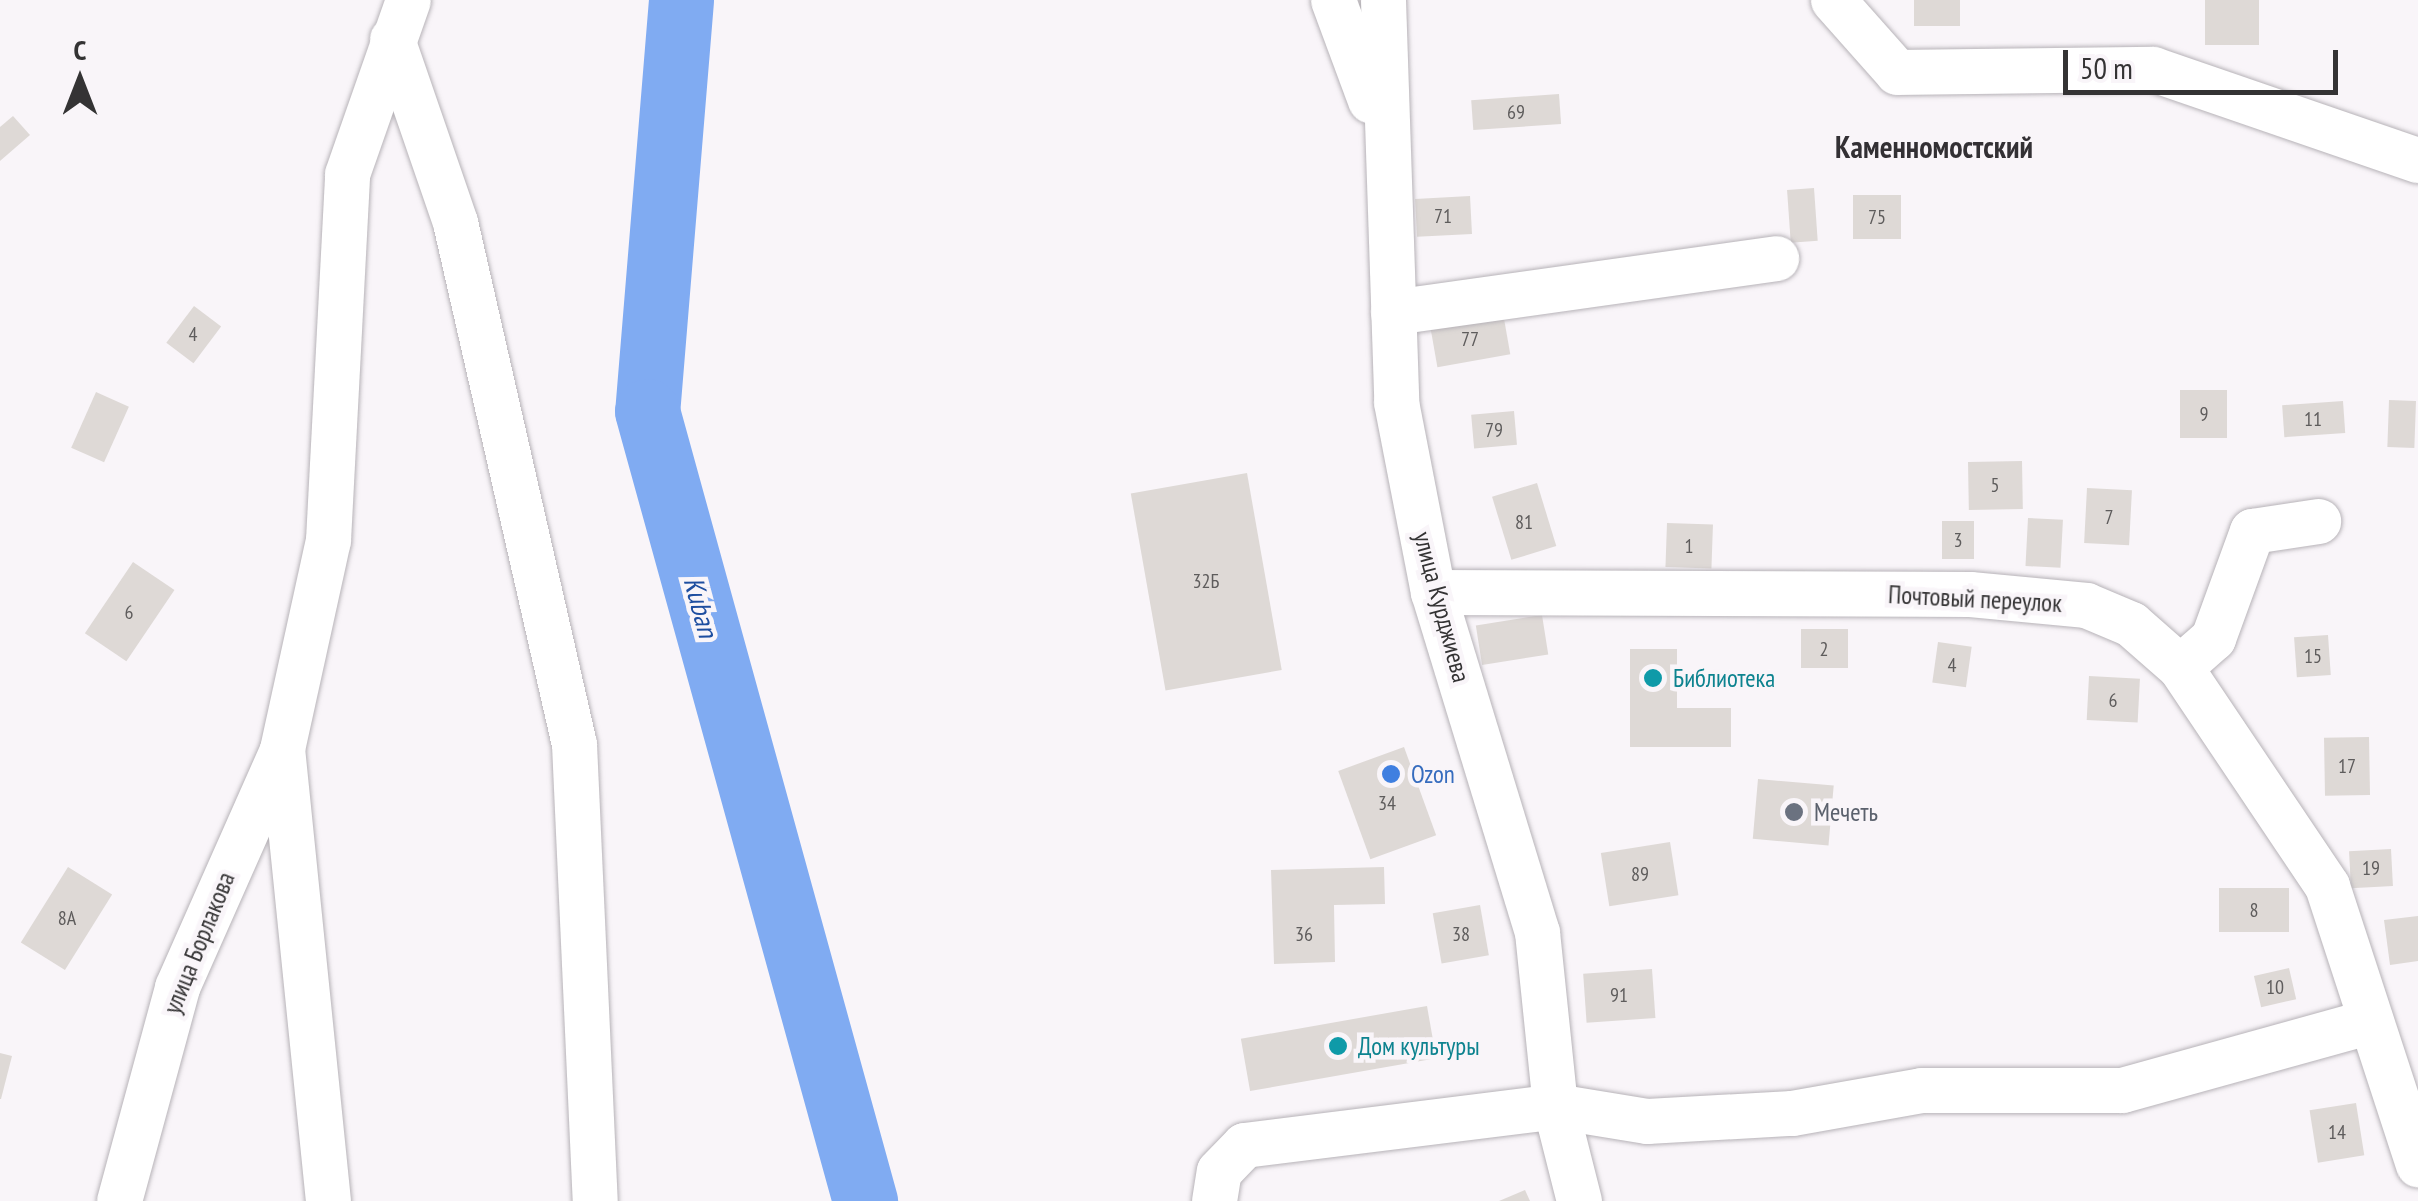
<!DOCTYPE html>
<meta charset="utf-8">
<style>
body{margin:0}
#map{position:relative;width:2418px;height:1201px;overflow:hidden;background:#f9f5f9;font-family:"PT Sans Narrow",sans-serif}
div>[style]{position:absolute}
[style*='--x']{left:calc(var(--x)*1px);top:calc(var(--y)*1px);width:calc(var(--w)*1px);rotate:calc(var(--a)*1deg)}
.river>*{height:65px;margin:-32.5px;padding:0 32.5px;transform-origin:32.5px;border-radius:32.5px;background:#80abf2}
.building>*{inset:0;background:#ded9d6;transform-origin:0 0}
.roads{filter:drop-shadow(0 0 2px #b7b3b8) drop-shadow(0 0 2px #b7b3b8)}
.minor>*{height:45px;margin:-22.5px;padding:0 22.5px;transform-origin:22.5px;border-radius:22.5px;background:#fff}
.dots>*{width:28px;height:28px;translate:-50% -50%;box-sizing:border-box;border:5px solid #f9f5f9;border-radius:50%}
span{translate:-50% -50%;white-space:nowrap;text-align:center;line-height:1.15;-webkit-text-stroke:9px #f9f5f9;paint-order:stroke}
.number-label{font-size:20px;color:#5e5c5c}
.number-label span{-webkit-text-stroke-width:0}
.street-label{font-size:25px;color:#343334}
.culture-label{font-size:25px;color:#0d838f}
.left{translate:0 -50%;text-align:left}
.shop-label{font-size:25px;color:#366cbe}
.worship-label{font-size:25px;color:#5b616d}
.water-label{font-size:28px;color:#1e4ea0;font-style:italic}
.quarter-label{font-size:30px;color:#333034;font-weight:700}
.north{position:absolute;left:30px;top:30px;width:100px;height:100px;-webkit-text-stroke:8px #f9f5f9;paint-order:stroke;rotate:0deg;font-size:28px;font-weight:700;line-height:40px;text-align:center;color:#343334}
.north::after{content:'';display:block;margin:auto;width:35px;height:45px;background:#343334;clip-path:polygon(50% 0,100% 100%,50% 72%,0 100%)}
.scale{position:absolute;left:2063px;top:50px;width:275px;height:45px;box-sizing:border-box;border:5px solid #343334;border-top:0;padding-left:12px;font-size:30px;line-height:35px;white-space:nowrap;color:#343334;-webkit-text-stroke:8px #f9f5f9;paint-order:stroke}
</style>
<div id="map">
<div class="river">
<i style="--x:681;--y:0;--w:412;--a:94.7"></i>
<i style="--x:647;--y:411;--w:820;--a:74.57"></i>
</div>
<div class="building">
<i style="left:1914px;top:0;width:46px;height:26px"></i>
<i style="left:2205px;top:0;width:54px;height:45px"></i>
<i style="left:1559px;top:94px;width:30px;height:88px;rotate:86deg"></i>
<i style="clip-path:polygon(13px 116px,30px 135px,0 161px,0 127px)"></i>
<i style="left:1814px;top:188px;width:53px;height:27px;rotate:86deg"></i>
<i style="left:1853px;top:195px;width:48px;height:44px"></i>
<i style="left:1470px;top:196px;width:38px;height:55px;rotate:87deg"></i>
<i style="left:194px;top:306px;width:34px;height:46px;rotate:37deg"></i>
<i style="left:1503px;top:313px;width:42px;height:74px;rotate:80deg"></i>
<i style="left:2227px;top:390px;width:48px;height:47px;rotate:90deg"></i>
<i style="left:96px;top:392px;width:36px;height:61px;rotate:24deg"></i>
<i style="left:2389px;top:400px;width:27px;height:47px;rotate:2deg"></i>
<i style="left:2343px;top:401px;width:32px;height:61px;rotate:86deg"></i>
<i style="left:1514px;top:411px;width:34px;height:43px;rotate:85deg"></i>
<i style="left:2022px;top:461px;width:48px;height:54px;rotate:89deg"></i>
<i style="left:1247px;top:473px;width:200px;height:118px;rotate:80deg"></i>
<i style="left:1537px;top:483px;width:66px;height:47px;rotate:73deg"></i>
<i style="left:2087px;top:488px;width:45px;height:55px;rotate:3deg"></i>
<i style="left:2028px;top:518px;width:35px;height:48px;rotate:3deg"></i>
<i style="left:1942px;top:521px;width:32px;height:38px"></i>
<i style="left:1667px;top:523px;width:46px;height:44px;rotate:2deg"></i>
<i style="left:133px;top:562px;width:50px;height:86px;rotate:34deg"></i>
<i style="left:1542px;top:615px;width:40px;height:67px;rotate:81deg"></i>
<i style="left:1801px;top:629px;width:47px;height:39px"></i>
<i style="left:2328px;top:635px;width:40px;height:34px;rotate:86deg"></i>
<i style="left:1938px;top:642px;width:34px;height:41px;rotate:8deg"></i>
<i style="clip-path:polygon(1630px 649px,1677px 649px,1677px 708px,1731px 708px,1731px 747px,1630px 747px)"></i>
<i style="left:2089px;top:676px;width:51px;height:44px;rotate:3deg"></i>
<i style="left:2369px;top:737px;width:58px;height:45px;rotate:89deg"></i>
<i style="left:1404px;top:747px;width:94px;height:70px;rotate:70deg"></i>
<i style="left:1758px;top:779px;width:76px;height:60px;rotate:5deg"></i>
<i style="left:1670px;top:842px;width:54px;height:70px;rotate:81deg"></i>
<i style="left:2391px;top:849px;width:37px;height:42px;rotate:87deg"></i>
<i style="left:68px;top:867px;width:52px;height:89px;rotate:32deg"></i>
<i style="clip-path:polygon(1384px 867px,1385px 904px,1334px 905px,1335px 962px,1274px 964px,1271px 870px)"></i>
<i style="left:2219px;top:888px;width:70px;height:44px"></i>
<i style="left:1480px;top:905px;width:51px;height:48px;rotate:80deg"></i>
<i style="clip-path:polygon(2418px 916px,2418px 961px,2390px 965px,2384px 920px)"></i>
<i style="left:2289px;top:968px;width:32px;height:36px;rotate:77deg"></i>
<i style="left:1652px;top:969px;width:49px;height:69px;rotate:86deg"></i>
<i style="left:1427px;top:1006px;width:53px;height:189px;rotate:80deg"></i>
<i style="clip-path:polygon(0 1053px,12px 1056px,1px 1099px,0 1099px)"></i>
<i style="left:2356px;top:1103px;width:53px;height:47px;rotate:81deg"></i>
<i style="clip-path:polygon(1525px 1190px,1530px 1201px,1499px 1201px)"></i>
</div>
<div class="roads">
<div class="minor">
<i style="--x:1333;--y:0;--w:107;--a:69.7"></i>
<i style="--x:1383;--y:0;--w:402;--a:88.1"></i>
<i style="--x:1396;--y:402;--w:194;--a:79"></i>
<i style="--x:1433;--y:592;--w:356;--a:73"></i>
<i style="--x:1537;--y:932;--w:175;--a:84.1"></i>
<i style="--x:1555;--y:1106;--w:98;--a:75.8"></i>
<i style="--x:1833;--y:0;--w:96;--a:48.4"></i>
<i style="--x:1897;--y:72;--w:256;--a:-0.7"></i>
<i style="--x:2153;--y:69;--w:280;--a:19"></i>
<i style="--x:392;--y:39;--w:194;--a:71"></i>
<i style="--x:455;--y:222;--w:535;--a:77.16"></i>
<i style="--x:574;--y:744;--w:457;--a:87.4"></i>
<i style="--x:1393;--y:312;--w:387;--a:-8"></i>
<i style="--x:1433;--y:592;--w:537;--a:0.21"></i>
<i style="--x:1970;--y:594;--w:117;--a:5.4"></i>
<i style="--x:2086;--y:605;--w:49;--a:22.9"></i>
<i style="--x:2131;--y:624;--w:65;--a:41.3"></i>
<i style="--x:2180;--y:667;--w:264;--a:56.1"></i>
<i style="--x:2327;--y:886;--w:293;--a:71.9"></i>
<i style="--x:2180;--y:667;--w:44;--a:-41.3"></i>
<i style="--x:2213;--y:638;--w:114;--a:-70"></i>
<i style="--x:2252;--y:531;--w:67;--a:-8.6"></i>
<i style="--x:119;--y:1201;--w:222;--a:-74.8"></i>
<i style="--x:177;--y:987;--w:259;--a:-66.1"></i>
<i style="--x:328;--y:1201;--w:454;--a:-95.8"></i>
<i style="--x:282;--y:749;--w:214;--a:-77.6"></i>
<i style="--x:328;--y:540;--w:366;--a:-87"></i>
<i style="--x:347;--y:174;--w:184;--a:-70.7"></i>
<i style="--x:1214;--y:1201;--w:30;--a:-81"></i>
<i style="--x:1219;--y:1171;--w:36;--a:-46"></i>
<i style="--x:1244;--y:1145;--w:313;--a:-7.1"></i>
<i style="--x:1555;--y:1106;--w:93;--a:9.3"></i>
<i style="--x:1647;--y:1121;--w:145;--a:-3.2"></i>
<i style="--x:1792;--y:1113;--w:131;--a:-10.1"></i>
<i style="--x:1921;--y:1090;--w:201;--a:0"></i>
<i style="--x:2122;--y:1090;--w:258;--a:-15.5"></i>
</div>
</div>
<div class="dots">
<i style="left:1653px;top:678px;background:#0f9aa8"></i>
<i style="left:1391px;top:774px;background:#3f7fe0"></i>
<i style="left:1794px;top:812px;background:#6b7280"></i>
<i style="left:1338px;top:1046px;background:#0f9aa8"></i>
</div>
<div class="number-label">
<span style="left:1516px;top:112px">69</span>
<span style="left:1443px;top:216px">71</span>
<span style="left:1877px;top:217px">75</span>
<span style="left:193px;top:334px">4</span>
<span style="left:1470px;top:339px">77</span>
<span style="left:2204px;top:414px">9</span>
<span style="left:2313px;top:419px">11</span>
<span style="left:1494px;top:430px">79</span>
<span style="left:1995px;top:485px">5</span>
<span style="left:2109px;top:517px">7</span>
<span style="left:1524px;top:522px">81</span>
<span style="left:1958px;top:540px">3</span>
<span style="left:1689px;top:546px">1</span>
<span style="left:1206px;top:581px">32Б</span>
<span style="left:129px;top:612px">6</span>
<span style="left:1824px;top:649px">2</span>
<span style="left:2313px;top:656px">15</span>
<span style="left:1952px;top:665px">4</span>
<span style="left:2113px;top:700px">6</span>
<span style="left:2347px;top:766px">17</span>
<span style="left:1387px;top:803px">34</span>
<span style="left:2371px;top:868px">19</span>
<span style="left:1640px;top:874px">89</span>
<span style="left:2254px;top:910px">8</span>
<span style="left:67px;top:918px">8А</span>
<span style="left:1304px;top:934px">36</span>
<span style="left:1461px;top:934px">38</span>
<span style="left:2275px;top:987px">10</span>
<span style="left:1619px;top:995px">91</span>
<span style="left:2337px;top:1132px">14</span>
</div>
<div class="street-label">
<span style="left:1975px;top:599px;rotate:3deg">Почтовый переулок</span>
<span style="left:1442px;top:607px;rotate:75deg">улица Курджиева</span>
<span style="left:199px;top:943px;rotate:-68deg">улица Борлакова</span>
</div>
<div class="culture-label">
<span class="left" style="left:1673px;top:678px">Библиотека</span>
<span class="left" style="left:1358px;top:1046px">Дом культуры</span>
</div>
<div class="shop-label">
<span class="left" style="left:1411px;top:774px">Ozon</span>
</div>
<div class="worship-label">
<span class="left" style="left:1814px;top:812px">Мечеть</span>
</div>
<div class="water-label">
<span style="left:701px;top:607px;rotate:75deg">Kuban</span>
</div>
<div class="quarter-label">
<span style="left:1934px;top:147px">Каменномостский</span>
</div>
<div class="north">С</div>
<div class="scale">50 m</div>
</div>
